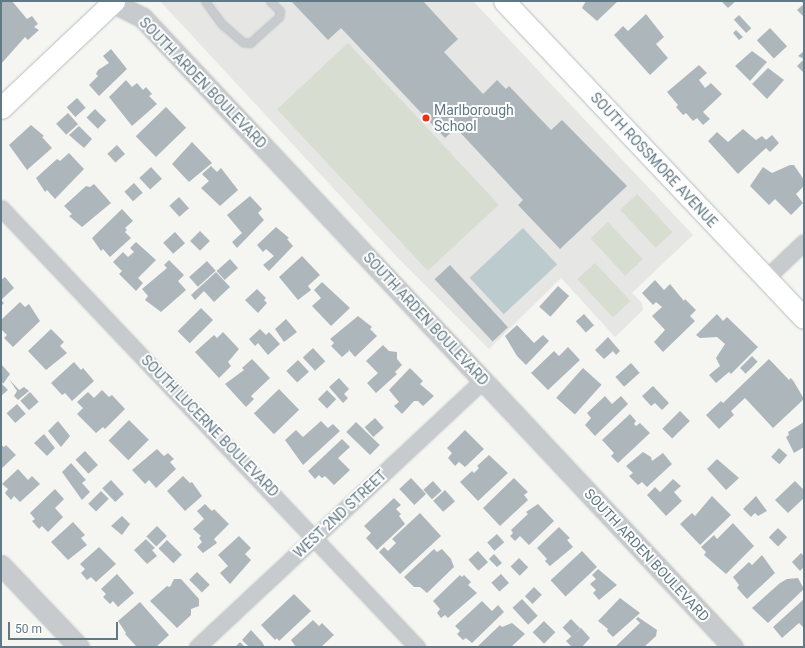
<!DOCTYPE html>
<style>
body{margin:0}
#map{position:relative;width:805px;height:648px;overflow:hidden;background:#f5f5f1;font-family:Roboto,sans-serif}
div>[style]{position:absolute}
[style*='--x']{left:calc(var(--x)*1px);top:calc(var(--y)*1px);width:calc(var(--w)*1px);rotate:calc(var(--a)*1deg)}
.built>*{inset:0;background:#e6e6e4}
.green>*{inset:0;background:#d7ded1;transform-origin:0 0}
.water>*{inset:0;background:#bccbce;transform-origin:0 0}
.building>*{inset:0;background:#adb7bb;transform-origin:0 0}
.roads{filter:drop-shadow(0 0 1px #b6bdc0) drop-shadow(0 0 1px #b6bdc0)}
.service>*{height:7px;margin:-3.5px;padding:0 3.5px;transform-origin:3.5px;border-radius:3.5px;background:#c7cbcd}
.minor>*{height:15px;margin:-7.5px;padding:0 7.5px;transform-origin:7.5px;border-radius:7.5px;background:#c7cbcd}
.tertiary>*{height:19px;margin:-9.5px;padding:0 9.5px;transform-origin:9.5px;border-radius:9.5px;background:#c7cbcd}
.secondary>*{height:21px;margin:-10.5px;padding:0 10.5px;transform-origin:10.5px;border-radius:10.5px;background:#fff}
.dots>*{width:11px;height:11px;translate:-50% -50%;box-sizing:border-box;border:2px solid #fff;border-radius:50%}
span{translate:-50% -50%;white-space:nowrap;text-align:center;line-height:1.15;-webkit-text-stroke:4px #fff;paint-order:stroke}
.street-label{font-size:14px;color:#617985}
.poi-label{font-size:14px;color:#617985}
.left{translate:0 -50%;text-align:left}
.frame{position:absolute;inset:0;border:2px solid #617985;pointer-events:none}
.scale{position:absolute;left:8px;top:622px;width:110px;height:18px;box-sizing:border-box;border:2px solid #617985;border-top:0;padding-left:5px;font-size:12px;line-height:14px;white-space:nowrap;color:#617985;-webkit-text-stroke:3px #fff;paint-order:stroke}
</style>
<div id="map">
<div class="built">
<i style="clip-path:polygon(160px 1px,473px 1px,693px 235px,632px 293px,642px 303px,643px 310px,615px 337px,561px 278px,489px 349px,396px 256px)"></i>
</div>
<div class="green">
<i style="left:348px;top:43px;width:221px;height:97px;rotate:47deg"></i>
<i style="left:637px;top:194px;width:52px;height:23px;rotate:47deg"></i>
<i style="left:608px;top:222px;width:51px;height:24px;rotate:47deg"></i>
<i style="left:595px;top:263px;width:52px;height:24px;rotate:47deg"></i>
</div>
<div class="water">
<i style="left:523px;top:228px;width:50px;height:73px;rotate:47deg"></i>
</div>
<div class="building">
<i style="clip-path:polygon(2px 1px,12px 1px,27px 19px,32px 16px,38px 24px,34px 27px,39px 30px,28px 40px,25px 37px,1px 64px)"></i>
<i style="clip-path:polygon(291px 1px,423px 1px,458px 39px,444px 52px,483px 94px,497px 80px,506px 89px,509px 86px,551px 130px,562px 120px,627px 186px,560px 249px,518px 205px,523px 200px,456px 128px,445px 138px,341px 28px,328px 40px)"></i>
<i style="clip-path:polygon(586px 1px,618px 1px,597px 21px,582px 8px)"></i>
<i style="clip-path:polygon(721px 1px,736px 1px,728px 8px)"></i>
<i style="clip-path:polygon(801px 1px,804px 1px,804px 17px,797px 10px,804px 4px)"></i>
<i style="clip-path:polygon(646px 14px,664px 37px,656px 44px,668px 58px,650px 75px,614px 35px,623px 26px,628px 31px)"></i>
<i style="left:739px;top:15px;width:18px;height:7px;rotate:47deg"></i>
<i style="left:770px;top:28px;width:25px;height:18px;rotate:47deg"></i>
<i style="clip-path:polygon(736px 30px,743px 37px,739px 40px,733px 33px)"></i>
<i style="clip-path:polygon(111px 49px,127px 69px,99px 96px,89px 85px,98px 76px,96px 74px,98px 70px,109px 63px,103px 56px)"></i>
<i style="clip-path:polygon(752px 51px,767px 62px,750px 81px,735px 66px)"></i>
<i style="clip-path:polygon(804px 51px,804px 73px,797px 66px,804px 59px,798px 56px)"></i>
<i style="clip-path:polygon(699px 65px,707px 73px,699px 80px,705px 88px,711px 83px,722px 94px,703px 112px,710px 119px,703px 125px,697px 118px,693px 121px,686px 113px,683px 115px,676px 107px,678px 105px,667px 92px)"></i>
<i style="clip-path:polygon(768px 68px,784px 80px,767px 99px,752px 84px)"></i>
<i style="clip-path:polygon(126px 80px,132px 87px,137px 83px,143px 90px,146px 87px,152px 94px,149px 96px,157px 104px,132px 126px,109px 97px)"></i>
<i style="left:77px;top:98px;width:13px;height:14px;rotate:48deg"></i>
<i style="left:166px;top:107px;width:29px;height:42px;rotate:46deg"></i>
<i style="left:95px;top:109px;width:16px;height:12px;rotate:45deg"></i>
<i style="left:68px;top:113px;width:15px;height:16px;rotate:48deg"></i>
<i style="clip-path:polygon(31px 125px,44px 136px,42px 137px,52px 148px,27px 170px,9px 145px)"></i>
<i style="clip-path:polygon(79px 126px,92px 139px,84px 148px,69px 135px)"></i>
<i style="clip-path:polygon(743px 129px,756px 140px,762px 136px,766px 140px,772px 135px,779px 143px,770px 152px,766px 148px,738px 174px,708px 141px,717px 132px,728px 142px)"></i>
<i style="clip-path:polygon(192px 142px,212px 163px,189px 182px,172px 164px)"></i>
<i style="left:117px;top:145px;width:12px;height:13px;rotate:48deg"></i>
<i style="clip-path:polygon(69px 153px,84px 169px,55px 199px,47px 190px,45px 192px,36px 178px,57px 159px,60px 161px)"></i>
<i style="clip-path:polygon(790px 165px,794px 165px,804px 180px,804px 186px,796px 194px,803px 203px,791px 215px,775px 199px,769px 205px,750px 186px,763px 167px,772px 173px)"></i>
<i style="clip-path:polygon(211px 166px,217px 172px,221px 168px,238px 190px,220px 206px,201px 188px,209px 181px,202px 174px)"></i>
<i style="left:151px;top:167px;width:16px;height:16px;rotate:47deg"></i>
<i style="left:134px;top:183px;width:13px;height:13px;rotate:48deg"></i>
<i style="clip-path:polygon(94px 184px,111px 203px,82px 227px,69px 216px,72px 214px,64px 206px,86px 186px,90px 187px)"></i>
<i style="clip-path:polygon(250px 196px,262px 209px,258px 213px,264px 220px,237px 248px,232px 242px,242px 233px,227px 215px)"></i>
<i style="left:179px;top:197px;width:15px;height:13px;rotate:48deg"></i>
<i style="clip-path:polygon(122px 209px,133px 221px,125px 228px,127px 230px,125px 232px,131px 238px,110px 257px,103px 249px,101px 251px,92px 238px)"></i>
<i style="clip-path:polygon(276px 227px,289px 238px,287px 239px,293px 246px,269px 271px,263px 265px,274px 256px,266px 249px,263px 252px,257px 245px)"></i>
<i style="left:200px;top:231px;width:14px;height:14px;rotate:45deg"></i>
<i style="left:175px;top:232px;width:15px;height:16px;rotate:48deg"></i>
<i style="clip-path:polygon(136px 242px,156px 260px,138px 278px,143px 283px,136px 291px,119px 274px,122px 271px,113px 262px,123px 252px,128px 257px,134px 252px,130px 248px)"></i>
<i style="clip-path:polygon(302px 256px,320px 275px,308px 286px,311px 290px,298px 300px,279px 277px)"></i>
<i style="left:230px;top:259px;width:12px;height:18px;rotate:48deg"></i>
<i style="clip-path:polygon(169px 260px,184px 275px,178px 281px,186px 290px,161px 312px,145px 300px,148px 296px,142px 289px,167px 268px,164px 265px)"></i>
<i style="left:207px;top:261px;width:13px;height:24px;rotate:48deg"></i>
<i style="left:450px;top:265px;width:85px;height:21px;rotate:47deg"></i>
<i style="clip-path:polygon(216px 272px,230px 287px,214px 302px,204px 291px,195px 300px,191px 295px)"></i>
<i style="clip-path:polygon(5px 277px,14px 288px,1px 300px,4px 303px,1px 306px,1px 280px)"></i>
<i style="clip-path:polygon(655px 280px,664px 290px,670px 284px,684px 301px,685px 299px,696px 310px,690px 316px,695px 321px,663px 352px,654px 342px,665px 330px,652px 316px,662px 307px,656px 302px,653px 305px,642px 293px)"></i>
<i style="clip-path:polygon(322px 282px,350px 308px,331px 326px,312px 306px,321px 298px,314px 290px)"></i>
<i style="left:558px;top:286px;width:15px;height:28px;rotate:42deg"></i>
<i style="clip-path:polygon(257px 289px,266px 298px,264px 300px,267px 303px,258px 313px,245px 300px)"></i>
<i style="clip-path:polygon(20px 302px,25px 307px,29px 304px,40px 321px,13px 347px,4px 338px,7px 335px,1px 329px,1px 320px)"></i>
<i style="left:201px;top:308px;width:17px;height:33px;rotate:45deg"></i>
<i style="left:584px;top:314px;width:15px;height:11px;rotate:48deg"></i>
<i style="clip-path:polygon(717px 314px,723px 321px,727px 317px,758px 347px,731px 374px,729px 372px,716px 383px,709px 375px,720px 366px,716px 358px,725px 344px,717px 337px,700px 338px,696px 335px)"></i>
<i style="clip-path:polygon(358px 316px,372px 327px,370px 329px,377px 336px,355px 357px,348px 349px,349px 351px,342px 357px,331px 346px,334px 343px,330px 339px)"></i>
<i style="clip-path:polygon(286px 319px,297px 332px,284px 342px,275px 329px)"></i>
<i style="clip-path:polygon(517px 325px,534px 343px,543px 335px,549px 341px,526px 365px,517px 356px,505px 336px)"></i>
<i style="clip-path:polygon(51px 329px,64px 342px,60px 346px,67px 353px,46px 370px,28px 351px)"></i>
<i style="clip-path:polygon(260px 329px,266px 335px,269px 332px,280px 344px,268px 355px,258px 343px,255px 346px,249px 339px)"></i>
<i style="clip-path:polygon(223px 332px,239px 349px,228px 362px,231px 366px,219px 378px,195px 352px,214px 335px,217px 338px)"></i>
<i style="clip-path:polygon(608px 337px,620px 351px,616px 355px,613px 351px,604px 359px,595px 350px)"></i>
<i style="clip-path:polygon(383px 345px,389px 351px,397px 352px,397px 359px,402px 365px,395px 372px,397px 374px,376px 393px,367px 383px,378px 373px,366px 361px)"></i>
<i style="clip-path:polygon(568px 347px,580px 360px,548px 390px,531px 373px,554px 351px,559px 356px)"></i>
<i style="left:313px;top:348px;width:18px;height:14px;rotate:47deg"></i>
<i style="left:752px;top:356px;width:8px;height:17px;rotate:45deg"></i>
<i style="clip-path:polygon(252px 359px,270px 378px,251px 396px,254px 399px,246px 407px,225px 384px,244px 370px,242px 368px)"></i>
<i style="clip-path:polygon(769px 359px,789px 380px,791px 378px,794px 382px,804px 399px,773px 428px,745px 398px,731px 411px,734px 415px,719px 429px,706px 415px,721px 401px,723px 403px)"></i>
<i style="left:298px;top:360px;width:16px;height:16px;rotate:47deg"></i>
<i style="clip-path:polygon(74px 362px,81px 370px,83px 368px,94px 381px,72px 401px,65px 393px,62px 395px,51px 383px)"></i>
<i style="left:631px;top:363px;width:13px;height:21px;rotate:48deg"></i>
<i style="clip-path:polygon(1px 364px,10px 374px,3px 384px,1px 381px)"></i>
<i style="clip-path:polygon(410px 368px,423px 381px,420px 384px,434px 396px,423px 406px,418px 401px,414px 401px,402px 414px,394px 406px,399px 402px,389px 390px)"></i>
<i style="left:583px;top:368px;width:25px;height:40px;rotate:42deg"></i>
<i style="clip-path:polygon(339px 378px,349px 389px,344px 394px,348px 398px,343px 403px,329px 387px)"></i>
<i style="clip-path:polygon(9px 379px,19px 390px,24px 387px,29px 391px,18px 400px,14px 396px,17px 391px)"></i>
<i style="clip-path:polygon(1px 383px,8px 390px,1px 396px)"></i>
<i style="clip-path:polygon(653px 386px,669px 403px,662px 410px,655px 403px,651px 406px,642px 396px)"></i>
<i style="left:279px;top:389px;width:29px;height:35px;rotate:46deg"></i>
<i style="clip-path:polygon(102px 390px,109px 397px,112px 395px,125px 409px,105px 429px,103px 427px,96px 433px,77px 414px,83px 408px,77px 402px,88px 392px,94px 398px)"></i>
<i style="left:327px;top:390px;width:13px;height:13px;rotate:45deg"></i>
<i style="left:30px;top:392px;width:13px;height:13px;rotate:48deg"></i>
<i style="clip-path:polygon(605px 396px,612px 404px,621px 396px,628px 404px,595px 436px,585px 425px,591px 418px,587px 413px)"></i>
<i style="left:17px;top:404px;width:13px;height:14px;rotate:48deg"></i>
<i style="left:680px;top:411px;width:14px;height:25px;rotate:45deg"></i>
<i style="clip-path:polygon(630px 414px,636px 421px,634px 424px,636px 426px,640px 423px,650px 433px,618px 463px,611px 456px,614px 453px,602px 440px)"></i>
<i style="left:375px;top:418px;width:13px;height:14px;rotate:48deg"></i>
<i style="left:129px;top:420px;width:28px;height:29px;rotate:45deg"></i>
<i style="clip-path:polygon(58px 421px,70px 436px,61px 447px,48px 431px)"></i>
<i style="clip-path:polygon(321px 421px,328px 428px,333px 424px,340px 431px,303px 465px,285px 440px,296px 430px,303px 437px)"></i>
<i style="left:356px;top:422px;width:33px;height:14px;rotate:44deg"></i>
<i style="clip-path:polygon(804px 422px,804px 447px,794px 453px,786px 437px,789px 435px,788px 432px)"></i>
<i style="clip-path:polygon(465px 430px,484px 449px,465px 467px,459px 462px,455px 466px,448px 458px,452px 453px,447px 448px)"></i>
<i style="clip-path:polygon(44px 434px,55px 448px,47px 456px,34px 443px)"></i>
<i style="clip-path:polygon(342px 439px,350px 447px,338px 458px,350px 470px,334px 485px,325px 476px,322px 478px,319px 475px,315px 479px,308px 471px)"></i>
<i style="clip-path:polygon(1px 445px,4px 447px,6px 445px,16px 455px,1px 469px)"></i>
<i style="left:779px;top:448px;width:11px;height:12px;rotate:41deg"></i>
<i style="clip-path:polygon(157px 449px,164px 456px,168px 453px,174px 459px,170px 462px,176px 469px,156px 488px,149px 480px,145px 484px,132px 470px)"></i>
<i style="left:85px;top:451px;width:19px;height:13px;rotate:47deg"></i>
<i style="clip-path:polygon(643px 452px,651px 457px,652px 461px,663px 453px,672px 464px,647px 487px,642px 482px,638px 485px,629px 476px,633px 473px,626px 466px)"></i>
<i style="clip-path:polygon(489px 455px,508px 473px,478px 501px,460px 482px,472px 471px,474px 473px,479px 468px,477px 466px)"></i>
<i style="clip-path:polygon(717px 459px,739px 478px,726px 490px,707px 469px)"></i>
<i style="clip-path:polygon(71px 463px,86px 480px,82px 483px,90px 492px,82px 500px,62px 472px)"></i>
<i style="clip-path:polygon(18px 469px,28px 480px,32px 476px,40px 484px,20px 502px,14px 496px,11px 500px,5px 493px,8px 489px,2px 484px)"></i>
<i style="clip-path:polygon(183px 476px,190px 483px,192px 482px,202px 496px,185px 511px,167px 491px)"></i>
<i style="left:411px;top:478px;width:22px;height:16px;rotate:47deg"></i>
<i style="clip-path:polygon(514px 478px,528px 492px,524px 495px,528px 500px,500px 526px,483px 508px)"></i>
<i style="clip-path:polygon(673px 479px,681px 486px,674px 492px,682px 501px,666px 516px,647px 495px,655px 487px,660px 492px)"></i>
<i style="left:111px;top:480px;width:19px;height:12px;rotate:47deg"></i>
<i style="left:433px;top:481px;width:13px;height:13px;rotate:48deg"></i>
<i style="clip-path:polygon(795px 481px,804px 490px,804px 498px,788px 513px,775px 500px)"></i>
<i style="clip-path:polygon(55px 489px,64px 499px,55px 508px,63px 517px,48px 532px,42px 526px,39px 529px,32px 521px,35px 519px,30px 513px)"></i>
<i style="left:445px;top:490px;width:15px;height:16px;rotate:48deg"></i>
<i style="left:101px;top:491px;width:11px;height:18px;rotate:45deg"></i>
<i style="clip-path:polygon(712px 496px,731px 515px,700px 545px,680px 524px,692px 513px,695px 516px)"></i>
<i style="clip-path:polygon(756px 496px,767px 511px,758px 516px,755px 513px,751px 517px,743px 509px)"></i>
<i style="clip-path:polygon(394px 498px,401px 505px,396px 509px,401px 514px,399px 516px,405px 524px,377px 550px,366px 538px,371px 533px,364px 526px)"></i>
<i style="clip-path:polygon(205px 504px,212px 511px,214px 509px,229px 524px,214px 539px,217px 543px,203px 553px,197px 547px,202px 542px,199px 538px,201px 536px,193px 529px,204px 519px,197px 511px)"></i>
<i style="clip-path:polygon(538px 504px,554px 521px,529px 545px,520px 536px,515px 541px,510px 536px,513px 533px,511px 530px,528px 514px,526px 512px)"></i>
<i style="clip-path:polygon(420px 513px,441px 536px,400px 574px,379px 552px,384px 547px,388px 551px,396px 543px,392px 539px)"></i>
<i style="clip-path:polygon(122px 516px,130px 524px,122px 535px,111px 526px)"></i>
<i style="clip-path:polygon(73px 522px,85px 535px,81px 538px,87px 545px,68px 560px,51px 542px)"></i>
<i style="clip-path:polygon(733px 523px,754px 546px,726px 574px,704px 555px,706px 552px,701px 547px,714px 535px,717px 539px)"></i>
<i style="left:157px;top:526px;width:14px;height:15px;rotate:45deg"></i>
<i style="clip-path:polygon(559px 527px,570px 538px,567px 540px,573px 547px,550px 566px,545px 561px,547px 559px,537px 548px)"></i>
<i style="left:778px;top:528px;width:13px;height:13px;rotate:45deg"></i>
<i style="left:497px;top:534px;width:11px;height:13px;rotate:49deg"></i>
<i style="clip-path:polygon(239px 536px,251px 548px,245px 554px,251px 560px,230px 584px,220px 573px,228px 566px,218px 555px)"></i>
<i style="clip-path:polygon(146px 539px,155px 548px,152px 550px,157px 556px,147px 564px,134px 550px)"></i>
<i style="left:167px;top:540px;width:21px;height:12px;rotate:45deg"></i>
<i style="clip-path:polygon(99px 547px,116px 564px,96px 582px,91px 577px,87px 580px,81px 573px,85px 569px,80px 564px)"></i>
<i style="clip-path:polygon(434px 549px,437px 552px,442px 549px,451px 559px,454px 567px,427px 593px,420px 587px,414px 587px,404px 577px)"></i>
<i style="left:478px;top:551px;width:15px;height:13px;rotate:48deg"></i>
<i style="left:582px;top:551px;width:22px;height:43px;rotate:47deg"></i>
<i style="clip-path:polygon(801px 553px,804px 556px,804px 567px,800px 571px,792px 562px)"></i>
<i style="clip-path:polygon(494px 554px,502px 563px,497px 567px,489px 559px)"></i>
<i style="clip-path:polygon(762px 555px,775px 573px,747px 599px,737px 588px,739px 585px,733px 577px,749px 562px,752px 565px)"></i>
<i style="left:519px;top:558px;width:13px;height:12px;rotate:45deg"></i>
<i style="clip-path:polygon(598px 569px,617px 585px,599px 600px,593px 593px,596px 590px,590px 584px,596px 579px,592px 575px)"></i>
<i style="left:197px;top:572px;width:18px;height:11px;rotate:45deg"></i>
<i style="clip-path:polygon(117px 574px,134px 593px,118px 607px,113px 601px,110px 604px,103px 597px,106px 594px,101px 589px)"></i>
<i style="left:501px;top:574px;width:12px;height:13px;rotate:48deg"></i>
<i style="clip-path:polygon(460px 575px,462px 577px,464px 575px,471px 582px,468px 585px,477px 593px,448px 618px,445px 615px,441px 618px,437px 613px,440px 609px,433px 601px)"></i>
<i style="clip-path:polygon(798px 578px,804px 589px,768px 623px,752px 608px,780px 583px,787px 579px)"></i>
<i style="clip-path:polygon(174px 579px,181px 579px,199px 599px,199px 606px,191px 609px,191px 615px,177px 628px,150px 601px,167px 586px,170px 587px)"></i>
<i style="left:534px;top:587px;width:11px;height:13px;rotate:45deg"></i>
<i style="clip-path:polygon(294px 594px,311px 611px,279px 641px,277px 638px,275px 640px,261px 625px)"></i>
<i style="clip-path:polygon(620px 598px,640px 613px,613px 637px,607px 631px,608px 629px,598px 621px)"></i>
<i style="left:522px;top:599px;width:23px;height:13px;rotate:47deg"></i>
<i style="clip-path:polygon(804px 599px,804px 628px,799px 623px,782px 638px,773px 627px)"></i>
<i style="clip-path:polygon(482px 601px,492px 611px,498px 605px,504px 612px,472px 643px,466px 638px,463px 640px,457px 634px,460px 631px,455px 626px)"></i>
<i style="clip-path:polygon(140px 602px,169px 635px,156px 647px,136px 646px,125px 634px,126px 633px,118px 621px)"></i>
<i style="clip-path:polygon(638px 617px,657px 630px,656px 636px,644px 647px,615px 647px,640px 623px,636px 619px)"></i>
<i style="left:571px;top:619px;width:13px;height:12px;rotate:45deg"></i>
<i style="clip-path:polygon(313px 620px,319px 626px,322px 623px,334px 635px,321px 647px,296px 647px,291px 640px)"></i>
<i style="left:544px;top:621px;width:16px;height:16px;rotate:45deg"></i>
<i style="clip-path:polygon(512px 623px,525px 634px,511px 647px,477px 647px,500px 625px,502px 627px)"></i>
<i style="clip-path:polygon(581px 628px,590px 638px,582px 647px,572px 647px,566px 641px)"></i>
<i style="clip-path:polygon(251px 630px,262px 642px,265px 647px,249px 647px,242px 640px)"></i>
<i style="clip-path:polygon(240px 642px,245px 647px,235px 647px)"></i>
</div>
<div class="roads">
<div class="service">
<i style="--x:205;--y:1;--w:29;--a:54"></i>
<i style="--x:222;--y:24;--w:28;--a:41"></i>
<i style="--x:243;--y:42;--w:7;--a:8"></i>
<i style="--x:250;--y:43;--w:39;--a:-42"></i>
<i style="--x:279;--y:17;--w:6;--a:-81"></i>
<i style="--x:280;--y:11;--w:14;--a:-135"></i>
</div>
<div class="minor">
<i style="--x:1;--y:208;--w:605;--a:46.54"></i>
<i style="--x:766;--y:278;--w:52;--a:-43.5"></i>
<i style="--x:197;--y:647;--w:391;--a:-43"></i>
</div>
<div class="tertiary">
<i style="--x:110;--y:1;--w:36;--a:27"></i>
<i style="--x:142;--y:17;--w:864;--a:46.83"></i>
<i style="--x:1;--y:565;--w:113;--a:46.4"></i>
</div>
<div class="secondary">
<i style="--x:504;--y:1;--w:436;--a:46.6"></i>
<i style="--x:1;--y:108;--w:156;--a:-43.4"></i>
</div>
</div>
<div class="dots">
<i style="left:426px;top:118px;background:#f52d11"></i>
</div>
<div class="street-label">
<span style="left:203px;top:83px;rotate:46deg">SOUTH ARDEN BOULEVARD</span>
<span style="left:654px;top:160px;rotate:47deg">SOUTH ROSSMORE AVENUE</span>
<span style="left:426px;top:319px;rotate:47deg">SOUTH ARDEN BOULEVARD</span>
<span style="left:210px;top:426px;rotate:46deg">SOUTH LUCERNE BOULEVARD</span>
<span style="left:340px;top:514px;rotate:-43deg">WEST 2ND STREET</span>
<span style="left:647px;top:555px;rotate:47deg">SOUTH ARDEN BOULEVARD</span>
</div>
<div class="poi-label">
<span class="left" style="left:434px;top:118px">Marlborough<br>School</span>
</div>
<div class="frame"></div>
<div class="scale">50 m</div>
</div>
